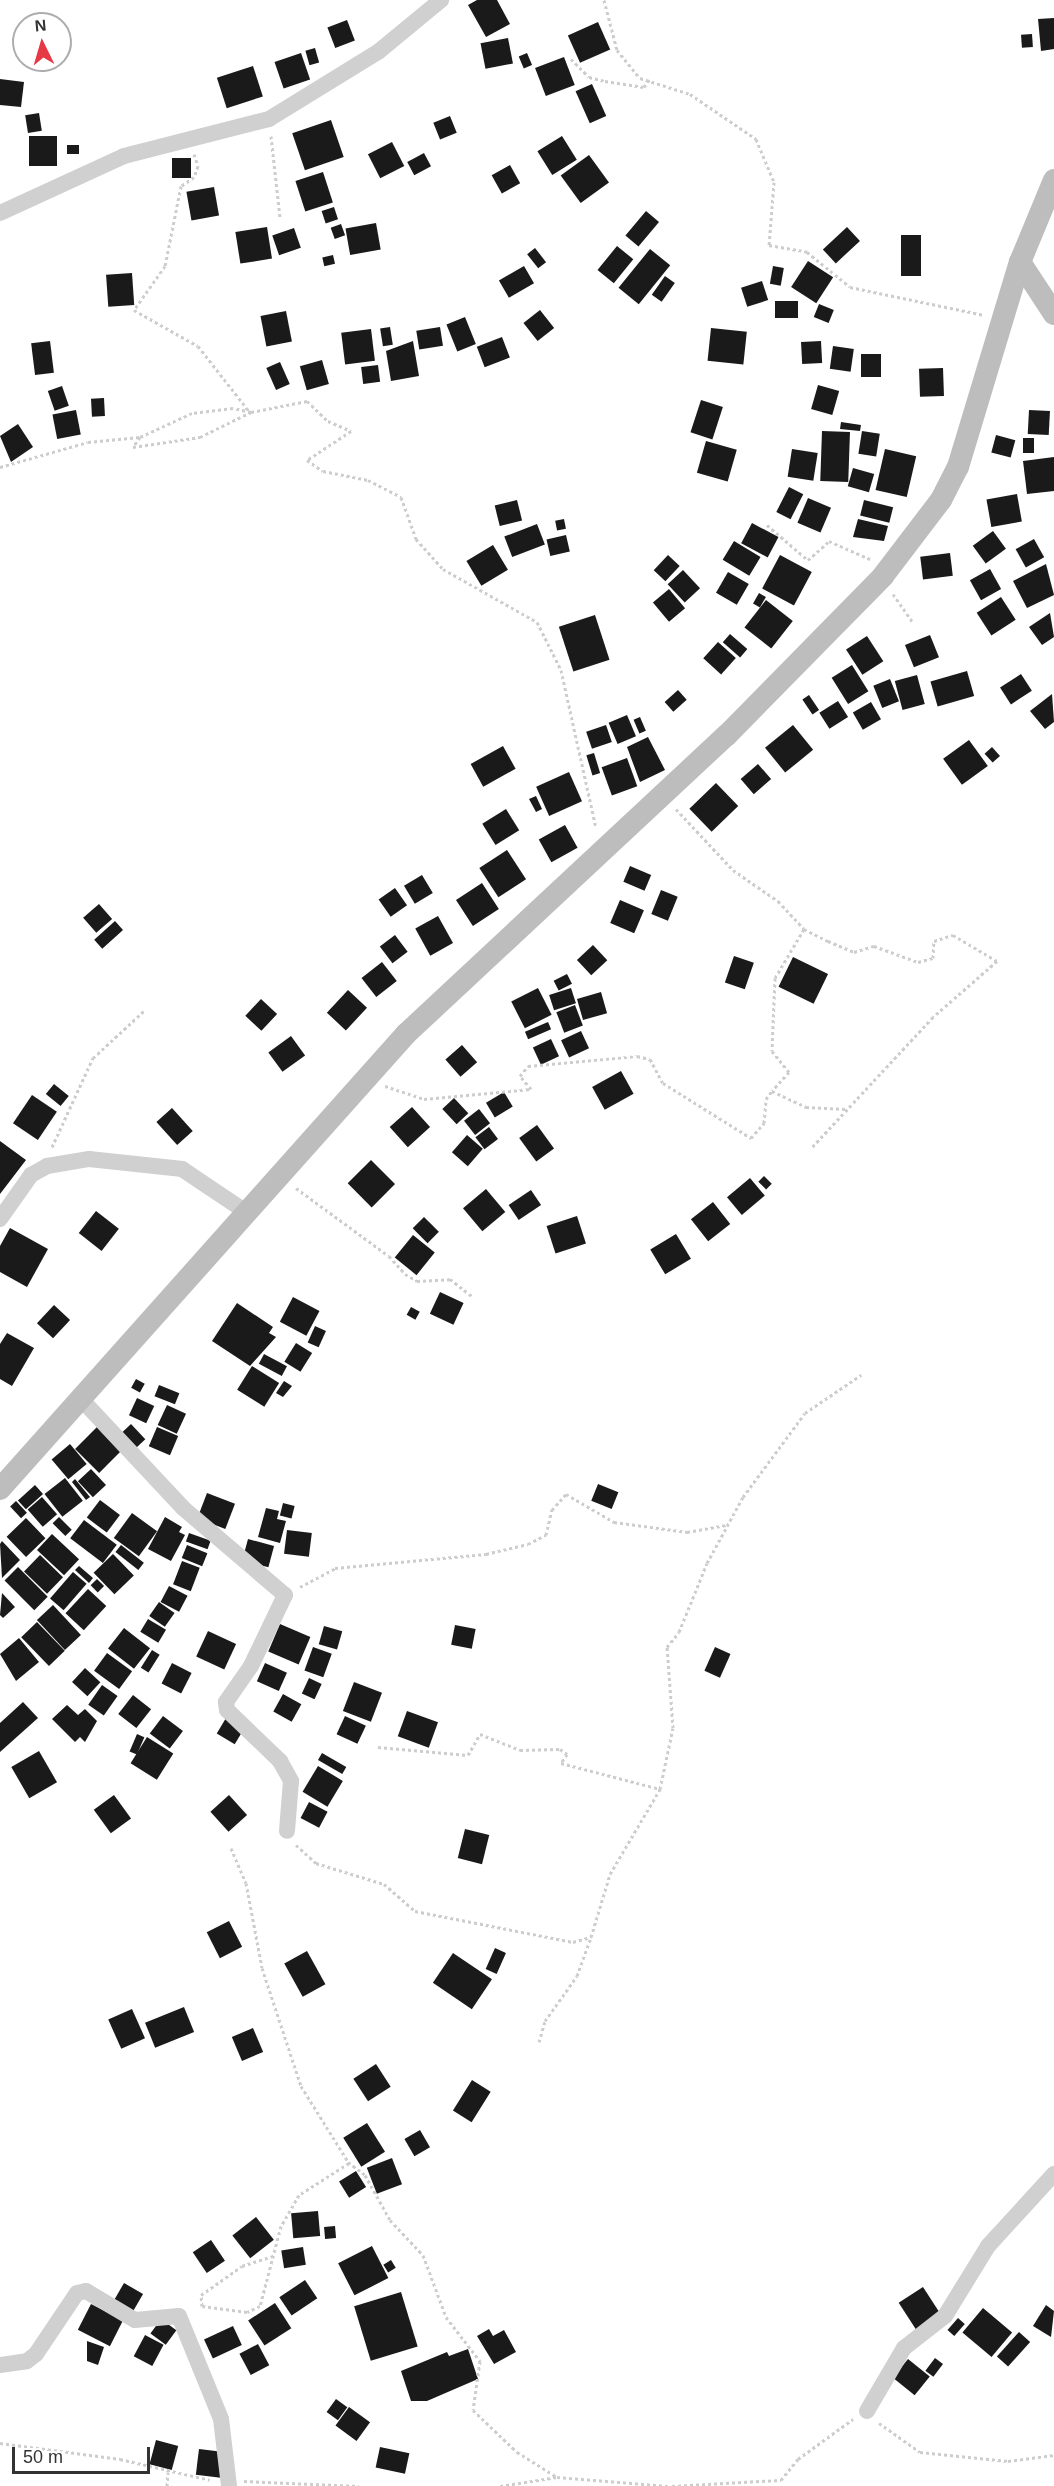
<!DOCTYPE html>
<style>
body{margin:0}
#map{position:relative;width:1054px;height:2486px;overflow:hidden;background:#fff;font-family:Helvetica,sans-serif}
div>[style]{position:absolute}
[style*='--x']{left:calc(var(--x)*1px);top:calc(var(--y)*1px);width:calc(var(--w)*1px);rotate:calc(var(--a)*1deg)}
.building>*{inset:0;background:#1a1a1a;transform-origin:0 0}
.path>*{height:3px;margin-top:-1.5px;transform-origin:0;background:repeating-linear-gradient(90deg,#cdcdcd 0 3px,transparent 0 6px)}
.street>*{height:16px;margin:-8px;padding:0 8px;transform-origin:8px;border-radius:8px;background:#d0d0d0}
.secondary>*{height:22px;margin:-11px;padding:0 11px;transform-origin:11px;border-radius:11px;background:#bdbdbd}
span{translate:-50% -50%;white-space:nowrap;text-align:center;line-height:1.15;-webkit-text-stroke:6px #fff;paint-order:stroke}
.north{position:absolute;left:12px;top:12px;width:60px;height:60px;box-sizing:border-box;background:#fff;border:2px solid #adadad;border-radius:50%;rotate:355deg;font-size:16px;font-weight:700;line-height:24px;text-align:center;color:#333}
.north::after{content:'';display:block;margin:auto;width:21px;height:27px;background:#e63946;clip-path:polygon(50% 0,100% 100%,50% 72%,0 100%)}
.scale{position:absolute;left:12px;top:2447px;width:138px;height:27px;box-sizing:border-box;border:3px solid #333;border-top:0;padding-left:8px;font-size:18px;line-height:21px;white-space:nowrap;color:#333;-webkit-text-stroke:4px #fff;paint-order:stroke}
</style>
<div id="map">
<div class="building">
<i style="clip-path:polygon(477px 0,497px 0,510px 24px,486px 37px,468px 5px)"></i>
<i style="clip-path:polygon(1054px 18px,1054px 49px,1041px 51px,1038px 19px)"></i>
<i style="left:347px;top:20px;width:22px;height:21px;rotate:69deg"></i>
<i style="left:598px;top:22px;width:30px;height:33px;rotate:66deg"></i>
<i style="left:1032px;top:34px;width:13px;height:11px;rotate:86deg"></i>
<i style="left:508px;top:38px;width:26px;height:28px;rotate:79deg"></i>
<i style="left:315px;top:48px;width:15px;height:10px;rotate:74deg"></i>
<i style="left:301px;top:53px;width:28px;height:28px;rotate:71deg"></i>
<i style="left:527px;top:53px;width:13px;height:9px;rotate:67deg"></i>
<i style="left:564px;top:57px;width:30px;height:31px;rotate:69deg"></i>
<i style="left:253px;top:66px;width:32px;height:38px;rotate:72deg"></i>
<i style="clip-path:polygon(0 79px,24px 82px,21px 107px,0 105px)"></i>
<i style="left:592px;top:84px;width:35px;height:18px;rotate:66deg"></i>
<i style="left:39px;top:113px;width:18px;height:14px;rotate:81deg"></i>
<i style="left:450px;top:116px;width:18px;height:18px;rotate:68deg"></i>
<i style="left:331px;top:120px;width:39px;height:41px;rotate:71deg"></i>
<i style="left:29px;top:136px;width:28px;height:30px"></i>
<i style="left:562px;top:136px;width:28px;height:29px;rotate:58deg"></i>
<i style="left:392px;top:142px;width:27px;height:27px;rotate:63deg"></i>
<i style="left:79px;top:145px;width:9px;height:12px;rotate:90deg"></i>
<i style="left:424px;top:153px;width:15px;height:19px;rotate:62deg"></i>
<i style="left:589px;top:155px;width:34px;height:35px;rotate:54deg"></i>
<i style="left:172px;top:158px;width:19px;height:20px"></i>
<i style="left:510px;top:165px;width:21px;height:21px;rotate:61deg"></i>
<i style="left:323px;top:172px;width:32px;height:29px;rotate:72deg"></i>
<i style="left:214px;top:187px;width:29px;height:28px;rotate:80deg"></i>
<i style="left:334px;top:207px;width:13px;height:13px;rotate:72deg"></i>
<i style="left:646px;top:211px;width:17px;height:32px;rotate:40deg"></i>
<i style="left:376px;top:223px;width:27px;height:31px;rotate:80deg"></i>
<i style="left:341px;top:224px;width:12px;height:11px;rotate:70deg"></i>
<i style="left:267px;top:227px;width:32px;height:32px;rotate:81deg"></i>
<i style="left:847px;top:227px;width:19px;height:33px;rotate:47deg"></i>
<i style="left:294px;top:228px;width:21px;height:23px;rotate:71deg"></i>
<i style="left:901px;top:235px;width:20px;height:41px"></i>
<i style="left:617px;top:246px;width:21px;height:31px;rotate:39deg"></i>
<i style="left:535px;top:248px;width:18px;height:10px;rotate:52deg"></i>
<i style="left:650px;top:249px;width:26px;height:50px;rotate:39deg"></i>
<i style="left:333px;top:255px;width:9px;height:11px;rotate:77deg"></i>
<i style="left:808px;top:261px;width:30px;height:31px;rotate:33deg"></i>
<i style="left:524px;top:266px;width:20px;height:29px;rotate:60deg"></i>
<i style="left:773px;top:266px;width:11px;height:18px;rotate:10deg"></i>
<i style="left:132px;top:273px;width:32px;height:26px;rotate:86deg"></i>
<i style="left:665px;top:276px;width:12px;height:23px;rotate:35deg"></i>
<i style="left:762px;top:281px;width:20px;height:22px;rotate:72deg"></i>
<i style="left:775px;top:301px;width:23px;height:17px"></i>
<i style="left:819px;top:304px;width:16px;height:14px;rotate:22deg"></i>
<i style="left:540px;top:310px;width:23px;height:21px;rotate:52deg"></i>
<i style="left:286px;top:311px;width:31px;height:26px;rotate:79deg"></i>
<i style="left:465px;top:317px;width:29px;height:20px;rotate:68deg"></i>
<i style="left:390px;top:327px;width:18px;height:10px;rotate:81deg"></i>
<i style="left:440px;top:327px;width:19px;height:24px;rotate:81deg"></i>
<i style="left:711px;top:328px;width:36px;height:33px;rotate:6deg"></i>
<i style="left:371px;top:329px;width:32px;height:30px;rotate:83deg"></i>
<i style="left:502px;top:337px;width:22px;height:27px;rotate:69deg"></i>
<i style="left:50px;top:341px;width:32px;height:19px;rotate:83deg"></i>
<i style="clip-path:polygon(413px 341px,419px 376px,391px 381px,386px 351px)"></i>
<i style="left:821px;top:341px;width:22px;height:20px;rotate:87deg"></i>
<i style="left:833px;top:346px;width:21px;height:23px;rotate:8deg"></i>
<i style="left:861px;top:354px;width:20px;height:23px"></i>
<i style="left:322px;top:360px;width:25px;height:23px;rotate:74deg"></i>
<i style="left:280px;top:362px;width:24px;height:15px;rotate:66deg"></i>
<i style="left:378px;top:365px;width:17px;height:17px;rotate:83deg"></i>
<i style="left:943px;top:368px;width:28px;height:24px;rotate:88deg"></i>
<i style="left:818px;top:385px;width:22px;height:25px;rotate:16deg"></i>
<i style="left:62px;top:386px;width:21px;height:15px;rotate:71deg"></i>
<i style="left:104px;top:398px;width:18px;height:13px;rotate:87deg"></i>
<i style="left:701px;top:400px;width:23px;height:34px;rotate:18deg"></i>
<i style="left:76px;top:410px;width:25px;height:24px;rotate:79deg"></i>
<i style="left:1029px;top:410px;width:21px;height:24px;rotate:3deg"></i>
<i style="clip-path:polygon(841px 422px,861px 425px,860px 431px,840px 429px)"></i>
<i style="clip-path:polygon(18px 424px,33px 447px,11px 462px,0 436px)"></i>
<i style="left:822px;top:431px;width:28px;height:50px;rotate:2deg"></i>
<i style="left:862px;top:431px;width:18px;height:23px;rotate:9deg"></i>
<i style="left:996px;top:435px;width:20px;height:18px;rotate:15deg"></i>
<i style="left:1023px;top:438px;width:11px;height:15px"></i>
<i style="left:706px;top:441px;width:32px;height:33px;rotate:16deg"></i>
<i style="left:792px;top:449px;width:26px;height:28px;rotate:9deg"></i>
<i style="left:885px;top:449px;width:32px;height:42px;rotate:13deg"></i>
<i style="clip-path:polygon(1054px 457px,1054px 491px,1027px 494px,1023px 461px)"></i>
<i style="left:853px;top:468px;width:22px;height:19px;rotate:16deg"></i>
<i style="left:789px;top:487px;width:16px;height:28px;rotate:27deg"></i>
<i style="left:1017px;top:494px;width:28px;height:31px;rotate:80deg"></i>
<i style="left:808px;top:498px;width:25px;height:27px;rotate:23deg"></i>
<i style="left:517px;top:500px;width:21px;height:23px;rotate:76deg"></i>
<i style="left:864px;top:500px;width:30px;height:16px;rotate:14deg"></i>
<i style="left:564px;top:519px;width:10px;height:9px;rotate:79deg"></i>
<i style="clip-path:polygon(858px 519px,888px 526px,884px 541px,853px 537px)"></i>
<i style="left:752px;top:523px;width:30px;height:23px;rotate:28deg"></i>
<i style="left:537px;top:524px;width:22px;height:35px;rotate:69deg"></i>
<i style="left:993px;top:531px;width:22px;height:25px;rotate:54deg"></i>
<i style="left:566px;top:535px;width:17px;height:20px;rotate:77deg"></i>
<i style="left:1034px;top:539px;width:21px;height:21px;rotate:61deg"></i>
<i style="left:734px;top:541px;width:31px;height:22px;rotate:31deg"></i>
<i style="left:493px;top:545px;width:29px;height:31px;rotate:59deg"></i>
<i style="left:950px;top:553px;width:23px;height:30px;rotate:83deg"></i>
<i style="left:668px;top:555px;width:16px;height:21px;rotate:43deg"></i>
<i style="left:780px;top:555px;width:36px;height:38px;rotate:28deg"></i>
<i style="clip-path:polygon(1046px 564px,1054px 595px,1027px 608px,1013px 581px)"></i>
<i style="left:990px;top:569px;width:23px;height:23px;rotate:61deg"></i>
<i style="left:683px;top:570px;width:25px;height:21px;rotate:47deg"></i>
<i style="left:728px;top:572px;width:24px;height:24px;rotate:30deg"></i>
<i style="left:669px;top:589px;width:25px;height:21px;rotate:50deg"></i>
<i style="left:759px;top:593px;width:8px;height:12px;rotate:30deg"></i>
<i style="left:1001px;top:597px;width:27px;height:29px;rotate:57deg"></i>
<i style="left:766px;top:600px;width:34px;height:35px;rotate:38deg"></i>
<i style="clip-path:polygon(1050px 613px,1054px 637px,1042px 645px,1029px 627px)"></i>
<i style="left:595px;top:615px;width:47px;height:38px;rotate:72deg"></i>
<i style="left:730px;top:634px;width:23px;height:11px;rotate:41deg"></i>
<i style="left:930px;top:635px;width:24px;height:27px;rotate:68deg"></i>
<i style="left:867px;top:636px;width:30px;height:25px;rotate:57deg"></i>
<i style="left:718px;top:642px;width:24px;height:22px;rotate:42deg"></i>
<i style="left:852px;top:665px;width:31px;height:24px;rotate:58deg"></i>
<i style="left:967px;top:671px;width:26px;height:38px;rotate:74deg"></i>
<i style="left:1021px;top:674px;width:20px;height:25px;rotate:57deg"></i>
<i style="left:917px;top:675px;width:30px;height:23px;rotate:75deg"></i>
<i style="left:890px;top:679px;width:24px;height:18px;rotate:68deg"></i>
<i style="left:678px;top:690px;width:13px;height:18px;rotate:48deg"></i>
<i style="clip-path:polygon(1052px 694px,1054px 722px,1045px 729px,1030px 711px)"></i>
<i style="left:809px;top:695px;width:18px;height:8px;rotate:56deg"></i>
<i style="left:838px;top:701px;width:19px;height:22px;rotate:58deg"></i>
<i style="left:871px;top:702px;width:20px;height:21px;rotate:60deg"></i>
<i style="left:627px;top:715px;width:23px;height:20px;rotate:67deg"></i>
<i style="left:640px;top:717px;width:15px;height:7px;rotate:67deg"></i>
<i style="left:606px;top:725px;width:18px;height:21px;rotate:71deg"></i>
<i style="left:793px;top:725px;width:32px;height:36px;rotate:51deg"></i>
<i style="clip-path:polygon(648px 737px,665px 770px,640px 782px,627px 747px)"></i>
<i style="left:969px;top:740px;width:32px;height:32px;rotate:54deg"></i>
<i style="left:503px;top:746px;width:26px;height:37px;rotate:61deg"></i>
<i style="left:992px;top:747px;width:12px;height:10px;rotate:48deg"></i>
<i style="left:594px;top:753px;width:21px;height:8px;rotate:73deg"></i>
<i style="left:627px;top:758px;width:30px;height:27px;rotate:70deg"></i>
<i style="left:758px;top:764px;width:20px;height:23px;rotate:49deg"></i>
<i style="left:569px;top:772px;width:32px;height:36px;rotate:66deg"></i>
<i style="left:716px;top:783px;width:32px;height:37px;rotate:46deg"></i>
<i style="clip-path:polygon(536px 796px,542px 809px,536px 812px,529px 799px)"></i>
<i style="left:506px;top:809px;width:25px;height:28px;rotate:58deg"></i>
<i style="left:565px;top:825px;width:26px;height:30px;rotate:61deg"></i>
<i style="left:507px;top:850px;width:35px;height:33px;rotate:57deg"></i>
<i style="left:630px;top:866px;width:23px;height:17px;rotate:23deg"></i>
<i style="left:422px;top:875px;width:21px;height:21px;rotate:59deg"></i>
<i style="left:482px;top:883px;width:31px;height:31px;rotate:57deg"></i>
<i style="left:395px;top:888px;width:21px;height:20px;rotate:55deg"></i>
<i style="left:661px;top:890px;width:18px;height:26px;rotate:22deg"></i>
<i style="left:620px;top:900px;width:26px;height:25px;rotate:23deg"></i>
<i style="left:99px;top:904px;width:20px;height:21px;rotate:49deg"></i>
<i style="left:438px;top:916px;width:31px;height:26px;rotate:61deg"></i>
<i style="left:115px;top:921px;width:12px;height:28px;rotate:48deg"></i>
<i style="left:395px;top:935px;width:21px;height:19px;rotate:53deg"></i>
<i style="left:593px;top:945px;width:21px;height:22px;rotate:47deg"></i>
<i style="left:734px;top:956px;width:21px;height:28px;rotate:19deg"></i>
<i style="left:793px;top:957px;width:39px;height:33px;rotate:26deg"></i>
<i style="left:382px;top:962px;width:24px;height:26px;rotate:52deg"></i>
<i style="left:567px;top:974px;width:11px;height:15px;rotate:63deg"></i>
<i style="left:538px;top:988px;width:30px;height:30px;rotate:63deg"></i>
<i style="left:571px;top:988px;width:16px;height:23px;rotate:72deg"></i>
<i style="left:348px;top:990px;width:26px;height:31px;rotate:43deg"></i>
<i style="left:601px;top:992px;width:22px;height:25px;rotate:74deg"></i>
<i style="left:261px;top:999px;width:22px;height:23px;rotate:43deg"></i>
<i style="left:575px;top:1005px;width:22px;height:20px;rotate:69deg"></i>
<i style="left:548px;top:1022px;width:8px;height:25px;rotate:67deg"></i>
<i style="left:581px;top:1031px;width:19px;height:22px;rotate:65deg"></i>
<i style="left:291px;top:1036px;width:24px;height:28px;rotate:54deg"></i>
<i style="left:551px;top:1039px;width:19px;height:20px;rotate:65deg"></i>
<i style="left:462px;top:1045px;width:23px;height:22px;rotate:49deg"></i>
<i style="left:621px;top:1071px;width:26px;height:33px;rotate:61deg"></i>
<i style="left:54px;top:1084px;width:19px;height:13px;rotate:39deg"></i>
<i style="left:504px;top:1092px;width:17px;height:21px;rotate:59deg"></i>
<i style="left:32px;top:1095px;width:30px;height:34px;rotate:34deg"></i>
<i style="left:454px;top:1098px;width:21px;height:16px;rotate:47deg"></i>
<i style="left:412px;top:1107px;width:27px;height:30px;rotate:48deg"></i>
<i style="left:172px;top:1108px;width:31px;height:21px;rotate:48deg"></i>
<i style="left:479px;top:1109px;width:18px;height:19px;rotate:52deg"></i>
<i style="left:537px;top:1125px;width:29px;height:22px;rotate:54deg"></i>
<i style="left:489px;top:1127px;width:15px;height:17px;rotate:53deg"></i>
<i style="left:467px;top:1135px;width:21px;height:23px;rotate:41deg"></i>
<i style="clip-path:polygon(0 1141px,26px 1160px,0 1194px)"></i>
<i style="left:371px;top:1160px;width:34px;height:33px;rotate:45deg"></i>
<i style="left:764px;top:1176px;width:11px;height:8px;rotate:45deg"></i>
<i style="left:750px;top:1178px;width:23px;height:30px;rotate:50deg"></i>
<i style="left:486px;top:1189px;width:30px;height:30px;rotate:50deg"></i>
<i style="left:531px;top:1190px;width:18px;height:27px;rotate:56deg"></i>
<i style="left:713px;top:1202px;width:28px;height:28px;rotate:52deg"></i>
<i style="left:96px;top:1211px;width:29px;height:28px;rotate:38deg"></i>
<i style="left:577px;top:1216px;width:29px;height:32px;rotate:72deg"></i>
<i style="left:424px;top:1217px;width:21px;height:16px;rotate:45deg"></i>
<i style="clip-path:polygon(10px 1228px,48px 1249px,27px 1287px,0 1272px,0 1246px)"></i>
<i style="left:676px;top:1234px;width:29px;height:30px;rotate:59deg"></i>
<i style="left:413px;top:1235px;width:28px;height:29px;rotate:39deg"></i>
<i style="left:440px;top:1292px;width:26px;height:24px;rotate:25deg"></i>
<i style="left:293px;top:1297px;width:30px;height:28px;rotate:28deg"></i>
<i style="clip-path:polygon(237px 1303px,273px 1327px,269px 1333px,276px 1337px,250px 1366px,212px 1341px)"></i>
<i style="left:54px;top:1305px;width:22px;height:25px;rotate:43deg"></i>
<i style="left:411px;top:1307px;width:10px;height:9px;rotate:29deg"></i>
<i style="left:315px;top:1326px;width:12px;height:18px;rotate:24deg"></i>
<i style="clip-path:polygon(7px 1333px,34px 1348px,12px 1386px,0 1379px,0 1344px)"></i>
<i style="left:296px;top:1343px;width:19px;height:22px;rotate:32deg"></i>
<i style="left:264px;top:1354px;width:26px;height:11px;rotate:28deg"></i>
<i style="left:252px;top:1366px;width:32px;height:28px;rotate:32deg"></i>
<i style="left:136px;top:1379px;width:10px;height:10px;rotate:29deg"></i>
<i style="clip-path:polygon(284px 1381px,292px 1386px,283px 1397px,276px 1393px)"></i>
<i style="left:159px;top:1385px;width:22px;height:12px;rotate:22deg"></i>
<i style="left:137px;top:1398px;width:19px;height:19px;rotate:25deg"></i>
<i style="left:167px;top:1405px;width:21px;height:22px;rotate:25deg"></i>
<i style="left:131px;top:1424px;width:21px;height:16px;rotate:47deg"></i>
<i style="left:97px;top:1427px;width:34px;height:31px;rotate:45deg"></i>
<i style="left:157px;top:1427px;width:23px;height:21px;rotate:23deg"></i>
<i style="left:70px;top:1444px;width:26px;height:24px;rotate:50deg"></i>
<i style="left:91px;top:1469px;width:22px;height:18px;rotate:47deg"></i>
<i style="left:65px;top:1478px;width:29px;height:26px;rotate:52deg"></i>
<i style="clip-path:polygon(75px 1479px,90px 1497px,86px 1500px,72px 1482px)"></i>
<i style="left:598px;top:1484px;width:22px;height:18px;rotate:22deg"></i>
<i style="left:35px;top:1485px;width:12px;height:23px;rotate:48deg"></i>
<i style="left:207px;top:1493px;width:30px;height:27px;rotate:21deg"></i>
<i style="left:42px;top:1497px;width:23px;height:19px;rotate:49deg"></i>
<i style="left:100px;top:1500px;width:25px;height:22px;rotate:37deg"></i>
<i style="left:16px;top:1501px;width:16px;height:8px;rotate:47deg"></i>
<i style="left:283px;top:1503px;width:12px;height:13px;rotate:14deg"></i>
<i style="clip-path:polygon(266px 1508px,279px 1511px,277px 1519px,286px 1521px,280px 1543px,258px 1537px)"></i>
<i style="left:132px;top:1513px;width:31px;height:31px;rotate:36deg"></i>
<i style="left:59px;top:1517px;width:18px;height:9px;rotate:45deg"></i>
<i style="clip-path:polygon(165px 1517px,182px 1527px,179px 1532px,185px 1535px,171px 1561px,148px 1549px)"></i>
<i style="left:26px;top:1518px;width:28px;height:27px;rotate:46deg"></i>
<i style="left:84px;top:1520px;width:41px;height:23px;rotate:37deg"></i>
<i style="left:287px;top:1530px;width:25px;height:24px;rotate:7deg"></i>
<i style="left:189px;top:1533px;width:23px;height:9px;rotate:20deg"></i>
<i style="left:52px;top:1534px;width:37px;height:22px;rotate:43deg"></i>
<i style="left:248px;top:1539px;width:27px;height:22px;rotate:15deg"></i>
<i style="clip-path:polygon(2px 1541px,20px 1560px,2px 1578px,0 1544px)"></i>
<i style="left:121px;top:1545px;width:29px;height:9px;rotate:38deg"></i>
<i style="left:187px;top:1545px;width:22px;height:14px;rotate:22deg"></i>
<i style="left:113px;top:1554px;width:30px;height:27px;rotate:46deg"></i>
<i style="left:40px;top:1555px;width:32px;height:23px;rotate:44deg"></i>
<i style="left:182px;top:1561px;width:19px;height:25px;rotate:21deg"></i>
<i style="clip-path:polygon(79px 1566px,93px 1578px,89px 1583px,75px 1570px)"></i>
<i style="left:18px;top:1567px;width:42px;height:19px;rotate:45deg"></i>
<i style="left:73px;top:1572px;width:18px;height:35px;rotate:41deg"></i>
<i style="left:97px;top:1579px;width:10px;height:9px;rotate:45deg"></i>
<i style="left:169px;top:1586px;width:21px;height:18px;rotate:28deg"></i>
<i style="left:88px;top:1589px;width:25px;height:33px;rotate:43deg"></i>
<i style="clip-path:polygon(2px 1593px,15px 1607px,3px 1618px,0 1615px)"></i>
<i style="left:159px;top:1602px;width:19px;height:17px;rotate:35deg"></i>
<i style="left:53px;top:1605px;width:41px;height:22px;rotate:47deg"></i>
<i style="left:148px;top:1619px;width:21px;height:15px;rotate:31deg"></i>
<i style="left:37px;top:1622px;width:40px;height:22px;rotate:46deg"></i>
<i style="left:280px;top:1624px;width:33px;height:30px;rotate:23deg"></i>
<i style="left:455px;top:1625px;width:21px;height:20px;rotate:11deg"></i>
<i style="left:324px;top:1626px;width:19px;height:19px;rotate:16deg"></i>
<i style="left:124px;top:1628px;width:33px;height:26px;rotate:38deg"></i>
<i style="left:208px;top:1631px;width:31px;height:28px;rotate:25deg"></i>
<i style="clip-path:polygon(19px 1638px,39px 1662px,16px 1681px,0 1654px)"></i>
<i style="left:313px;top:1647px;width:20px;height:25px;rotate:20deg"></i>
<i style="left:715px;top:1647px;width:17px;height:26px;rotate:24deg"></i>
<i style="left:152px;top:1650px;width:9px;height:21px;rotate:32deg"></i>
<i style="left:107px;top:1653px;width:31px;height:22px;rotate:36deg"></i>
<i style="left:172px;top:1663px;width:22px;height:23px;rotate:27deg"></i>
<i style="left:265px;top:1663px;width:24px;height:20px;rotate:24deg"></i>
<i style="left:85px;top:1668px;width:21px;height:19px;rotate:43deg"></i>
<i style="left:309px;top:1678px;width:14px;height:17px;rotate:25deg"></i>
<i style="left:354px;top:1682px;width:30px;height:31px;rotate:21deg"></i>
<i style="left:102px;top:1685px;width:19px;height:24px;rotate:35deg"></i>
<i style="left:283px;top:1694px;width:21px;height:20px;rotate:29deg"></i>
<i style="left:133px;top:1695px;width:23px;height:24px;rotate:38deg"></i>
<i style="clip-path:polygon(23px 1702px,38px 1718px,0 1752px,0 1723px)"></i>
<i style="clip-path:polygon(67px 1705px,78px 1715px,85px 1709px,97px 1721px,85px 1742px,80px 1737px,75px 1742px,52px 1719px)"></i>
<i style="left:407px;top:1711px;width:33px;height:27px;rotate:20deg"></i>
<i style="left:163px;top:1716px;width:25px;height:22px;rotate:37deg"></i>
<i style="left:345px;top:1716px;width:23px;height:20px;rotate:25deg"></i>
<i style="left:226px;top:1718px;width:21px;height:18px;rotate:31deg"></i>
<i style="left:137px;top:1734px;width:8px;height:19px;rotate:23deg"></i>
<i style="left:147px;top:1737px;width:31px;height:31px;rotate:32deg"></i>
<i style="left:39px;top:1751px;width:36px;height:32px;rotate:60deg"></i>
<i style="left:322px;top:1753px;width:28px;height:8px;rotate:30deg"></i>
<i style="left:318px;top:1766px;width:29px;height:30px;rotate:31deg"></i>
<i style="left:114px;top:1795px;width:29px;height:25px;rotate:54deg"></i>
<i style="left:229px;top:1795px;width:27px;height:25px;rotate:48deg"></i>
<i style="left:309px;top:1802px;width:21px;height:18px;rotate:28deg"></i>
<i style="left:465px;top:1829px;width:25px;height:30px;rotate:14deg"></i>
<i style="left:229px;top:1921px;width:29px;height:25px;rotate:63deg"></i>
<i style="left:495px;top:1948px;width:12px;height:23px;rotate:24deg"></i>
<i style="left:307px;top:1951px;width:38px;height:26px;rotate:61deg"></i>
<i style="left:453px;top:1953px;width:47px;height:36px;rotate:34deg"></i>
<i style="left:184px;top:2007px;width:27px;height:42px;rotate:68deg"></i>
<i style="left:132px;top:2009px;width:32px;height:26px;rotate:66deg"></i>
<i style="left:253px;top:2028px;width:26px;height:23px;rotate:67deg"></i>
<i style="left:376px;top:2064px;width:27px;height:27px;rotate:57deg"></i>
<i style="left:472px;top:2080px;width:22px;height:36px;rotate:32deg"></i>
<i style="left:367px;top:2123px;width:34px;height:28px;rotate:58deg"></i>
<i style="left:420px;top:2130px;width:20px;height:18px;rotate:60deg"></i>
<i style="left:392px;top:2158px;width:28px;height:27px;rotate:69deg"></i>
<i style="left:356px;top:2171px;width:19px;height:20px;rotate:58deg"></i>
<i style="left:318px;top:2211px;width:25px;height:27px;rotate:85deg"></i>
<i style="left:256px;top:2217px;width:29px;height:30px;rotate:52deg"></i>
<i style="left:335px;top:2226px;width:12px;height:11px;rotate:85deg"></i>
<i style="left:211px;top:2240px;width:25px;height:22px;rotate:56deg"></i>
<i style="left:372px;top:2246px;width:36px;height:38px;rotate:63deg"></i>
<i style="left:303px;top:2247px;width:18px;height:22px;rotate:81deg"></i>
<i style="left:391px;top:2260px;width:9px;height:9px;rotate:58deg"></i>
<i style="left:305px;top:2280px;width:22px;height:31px;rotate:56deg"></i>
<i style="left:124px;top:2283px;width:22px;height:22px;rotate:30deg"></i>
<i style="left:923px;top:2287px;width:33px;height:29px;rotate:57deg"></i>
<i style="left:401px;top:2292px;width:57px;height:49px;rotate:73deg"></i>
<i style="left:275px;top:2303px;width:30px;height:32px;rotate:57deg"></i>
<i style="left:91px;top:2304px;width:36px;height:29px;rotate:27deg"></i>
<i style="clip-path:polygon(1046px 2305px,1054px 2311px,1051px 2337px,1033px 2326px)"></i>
<i style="left:983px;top:2308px;width:38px;height:32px;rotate:40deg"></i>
<i style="left:958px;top:2318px;width:9px;height:16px;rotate:41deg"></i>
<i style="left:161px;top:2319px;width:19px;height:18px;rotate:36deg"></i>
<i style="left:233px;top:2326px;width:21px;height:32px;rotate:65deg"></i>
<i style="clip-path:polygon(489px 2329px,493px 2336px,504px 2330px,516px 2352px,494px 2364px,477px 2336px)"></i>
<i style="left:1019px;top:2332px;width:15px;height:33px;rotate:42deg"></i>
<i style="left:145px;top:2335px;width:21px;height:24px;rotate:28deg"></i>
<i style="clip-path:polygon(87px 2341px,104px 2347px,98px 2365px,87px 2361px)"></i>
<i style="left:258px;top:2344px;width:24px;height:21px;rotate:62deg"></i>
<i style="clip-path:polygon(468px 2349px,478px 2379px,427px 2401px,411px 2401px,401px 2371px,447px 2352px,449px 2356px)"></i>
<i style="left:935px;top:2358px;width:10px;height:16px;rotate:37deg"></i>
<i style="left:908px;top:2359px;width:28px;height:24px;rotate:39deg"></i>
<i style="left:336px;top:2399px;width:14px;height:16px;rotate:36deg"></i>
<i style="left:349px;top:2407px;width:26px;height:23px;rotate:36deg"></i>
<i style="left:156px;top:2440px;width:23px;height:25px;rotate:15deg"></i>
<i style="left:380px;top:2447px;width:30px;height:21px;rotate:12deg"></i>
<i style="left:199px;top:2449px;width:25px;height:26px;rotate:7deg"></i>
</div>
<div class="path">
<i style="--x:604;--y:0;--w:52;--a:75.4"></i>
<i style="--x:617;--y:50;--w:36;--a:51"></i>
<i style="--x:640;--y:78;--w:52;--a:17.7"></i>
<i style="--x:690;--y:94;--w:80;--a:34.3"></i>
<i style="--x:756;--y:139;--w:47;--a:67.3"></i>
<i style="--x:774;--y:182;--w:63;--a:94.5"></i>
<i style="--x:769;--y:245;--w:39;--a:10"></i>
<i style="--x:807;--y:252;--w:55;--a:39.1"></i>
<i style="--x:850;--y:287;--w:137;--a:11.8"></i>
<i style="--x:571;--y:59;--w:25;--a:45"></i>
<i style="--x:589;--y:77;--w:16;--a:14"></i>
<i style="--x:605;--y:81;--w:39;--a:9"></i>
<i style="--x:644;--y:87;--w:9;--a:-54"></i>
<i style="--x:271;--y:136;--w:82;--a:83.7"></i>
<i style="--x:194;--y:154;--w:13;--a:72"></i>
<i style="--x:198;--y:166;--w:12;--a:110"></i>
<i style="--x:194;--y:177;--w:16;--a:145"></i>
<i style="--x:181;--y:186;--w:82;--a:101.3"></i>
<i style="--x:165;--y:266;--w:54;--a:125.2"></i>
<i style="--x:134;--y:310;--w:73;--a:29.4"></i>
<i style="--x:198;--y:346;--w:83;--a:51.9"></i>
<i style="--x:251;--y:412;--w:18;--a:-167"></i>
<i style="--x:233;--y:408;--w:41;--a:173"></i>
<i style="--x:192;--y:413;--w:57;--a:155.2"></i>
<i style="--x:140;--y:437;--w:12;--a:125"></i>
<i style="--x:133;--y:447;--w:68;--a:-8.5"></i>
<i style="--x:200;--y:437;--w:57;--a:-26.1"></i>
<i style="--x:251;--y:412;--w:57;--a:-11.1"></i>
<i style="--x:307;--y:401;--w:29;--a:44"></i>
<i style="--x:328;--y:421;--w:25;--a:23"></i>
<i style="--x:351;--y:431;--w:53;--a:146.6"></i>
<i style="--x:307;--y:460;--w:19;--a:35"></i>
<i style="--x:323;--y:471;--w:46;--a:11.3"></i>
<i style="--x:368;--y:480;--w:37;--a:27"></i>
<i style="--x:401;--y:497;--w:45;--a:70.3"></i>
<i style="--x:416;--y:539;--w:40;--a:48"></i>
<i style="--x:443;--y:569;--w:108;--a:29.4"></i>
<i style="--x:537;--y:622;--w:54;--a:63.4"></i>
<i style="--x:561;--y:670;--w:162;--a:77.5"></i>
<i style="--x:0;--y:467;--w:91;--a:-15.9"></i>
<i style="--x:88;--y:442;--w:52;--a:-5.5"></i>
<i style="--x:767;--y:525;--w:54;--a:40.5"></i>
<i style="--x:808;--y:560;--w:28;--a:-42"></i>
<i style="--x:829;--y:541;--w:45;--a:23.7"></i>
<i style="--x:893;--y:594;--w:35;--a:55"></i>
<i style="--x:676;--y:809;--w:83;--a:46.9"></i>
<i style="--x:733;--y:870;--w:55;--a:34.6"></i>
<i style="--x:778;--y:901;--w:38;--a:47"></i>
<i style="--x:804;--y:929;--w:27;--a:27"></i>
<i style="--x:828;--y:941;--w:28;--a:23"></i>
<i style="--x:854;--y:952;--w:21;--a:-17"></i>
<i style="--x:874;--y:946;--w:47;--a:20"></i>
<i style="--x:918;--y:962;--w:16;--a:-15"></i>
<i style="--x:933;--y:958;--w:17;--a:-87"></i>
<i style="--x:934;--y:941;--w:20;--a:-18"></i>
<i style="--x:953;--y:935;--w:51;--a:30.6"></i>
<i style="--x:997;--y:961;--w:85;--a:138.8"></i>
<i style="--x:933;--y:1017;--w:178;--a:132.9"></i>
<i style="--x:804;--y:929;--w:57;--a:120.6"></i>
<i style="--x:775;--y:978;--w:73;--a:92.4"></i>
<i style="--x:772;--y:1051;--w:27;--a:51"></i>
<i style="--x:789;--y:1072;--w:25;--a:132"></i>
<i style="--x:772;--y:1091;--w:38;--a:25"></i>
<i style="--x:806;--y:1107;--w:40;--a:2.9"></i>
<i style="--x:385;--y:1086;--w:41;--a:18.4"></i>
<i style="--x:424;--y:1099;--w:107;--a:-5.3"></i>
<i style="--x:531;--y:1089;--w:17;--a:-130"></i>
<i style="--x:520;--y:1076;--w:13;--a:-51"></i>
<i style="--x:528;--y:1066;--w:109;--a:-5.2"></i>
<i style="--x:637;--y:1056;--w:13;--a:13"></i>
<i style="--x:650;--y:1059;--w:27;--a:62"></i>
<i style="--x:663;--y:1083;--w:104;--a:32"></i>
<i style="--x:751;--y:1138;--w:20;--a:-49"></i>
<i style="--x:764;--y:1123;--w:24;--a:-85"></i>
<i style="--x:766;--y:1099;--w:10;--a:-53"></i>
<i style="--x:52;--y:1147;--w:98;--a:-65.3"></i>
<i style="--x:93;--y:1058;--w:69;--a:-42.7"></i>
<i style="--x:296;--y:1188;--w:115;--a:36.2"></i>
<i style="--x:389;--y:1256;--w:24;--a:48"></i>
<i style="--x:405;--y:1274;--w:14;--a:30"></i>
<i style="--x:417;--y:1281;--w:33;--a:-3"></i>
<i style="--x:450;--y:1279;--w:28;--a:38"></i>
<i style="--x:300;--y:1587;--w:40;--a:-28"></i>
<i style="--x:335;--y:1568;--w:152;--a:-5.3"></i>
<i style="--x:486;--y:1554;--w:43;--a:-13.4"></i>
<i style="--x:528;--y:1544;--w:20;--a:-27"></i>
<i style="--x:546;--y:1535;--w:26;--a:-77"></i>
<i style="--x:552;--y:1510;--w:21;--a:-49"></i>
<i style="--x:566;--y:1494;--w:56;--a:30.3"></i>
<i style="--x:614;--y:1522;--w:74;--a:7.8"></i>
<i style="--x:687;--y:1532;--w:40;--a:-10"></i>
<i style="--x:378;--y:1747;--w:90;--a:5.1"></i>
<i style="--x:468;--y:1755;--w:24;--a:-60"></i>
<i style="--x:480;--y:1734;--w:43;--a:21.8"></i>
<i style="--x:520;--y:1750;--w:40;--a:-1.4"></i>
<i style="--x:560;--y:1749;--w:9;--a:36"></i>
<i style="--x:567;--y:1754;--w:11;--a:124"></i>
<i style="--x:561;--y:1763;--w:102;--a:14.7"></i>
<i style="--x:296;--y:1845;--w:27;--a:42"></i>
<i style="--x:316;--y:1863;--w:71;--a:17.2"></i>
<i style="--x:384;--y:1884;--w:41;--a:41.1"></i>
<i style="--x:415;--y:1911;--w:161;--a:11.1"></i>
<i style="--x:573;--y:1942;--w:19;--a:-16"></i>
<i style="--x:591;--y:1937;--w:66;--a:-73.2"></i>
<i style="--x:610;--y:1874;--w:99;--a:-59.5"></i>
<i style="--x:660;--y:1789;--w:62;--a:-78"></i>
<i style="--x:673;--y:1728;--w:81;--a:-94.2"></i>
<i style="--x:667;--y:1647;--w:19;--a:-51"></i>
<i style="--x:679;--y:1632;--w:74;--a:-67.9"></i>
<i style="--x:707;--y:1563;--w:75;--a:-61.4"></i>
<i style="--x:743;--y:1497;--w:104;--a:-53.6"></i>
<i style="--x:805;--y:1413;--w:68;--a:-34.2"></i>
<i style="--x:231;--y:1848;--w:38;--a:67"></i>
<i style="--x:246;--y:1883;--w:86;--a:79.3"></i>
<i style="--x:262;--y:1968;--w:124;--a:71.7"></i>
<i style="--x:301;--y:2086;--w:91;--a:58.1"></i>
<i style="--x:349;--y:2163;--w:59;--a:147.4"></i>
<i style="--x:299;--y:2195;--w:36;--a:120"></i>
<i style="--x:281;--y:2226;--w:83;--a:104.7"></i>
<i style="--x:260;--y:2306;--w:14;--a:155"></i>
<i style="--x:247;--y:2312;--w:45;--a:-172.4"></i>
<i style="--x:202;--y:2306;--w:11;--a:-95"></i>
<i style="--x:201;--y:2295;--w:50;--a:-35.3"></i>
<i style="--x:242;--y:2266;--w:33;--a:-18"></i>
<i style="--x:539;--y:2042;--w:22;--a:-74"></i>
<i style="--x:545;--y:2021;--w:55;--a:-54.6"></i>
<i style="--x:577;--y:1976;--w:41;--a:-70.3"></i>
<i style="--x:348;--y:2162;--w:21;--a:37"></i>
<i style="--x:365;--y:2175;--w:51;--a:60.9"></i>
<i style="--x:390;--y:2220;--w:48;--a:46.7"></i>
<i style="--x:423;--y:2255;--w:66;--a:69.6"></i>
<i style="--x:446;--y:2317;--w:56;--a:52.3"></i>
<i style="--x:480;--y:2361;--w:49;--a:98.1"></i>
<i style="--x:473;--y:2410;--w:61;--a:43.7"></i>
<i style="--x:517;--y:2452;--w:47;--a:32"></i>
<i style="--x:879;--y:2423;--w:50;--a:35.3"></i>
<i style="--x:920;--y:2452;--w:88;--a:5.8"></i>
<i style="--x:1008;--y:2461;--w:46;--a:-7.4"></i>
<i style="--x:0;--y:2443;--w:121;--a:7.6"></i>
<i style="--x:120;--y:2459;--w:92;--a:13.1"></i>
<i style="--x:244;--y:2481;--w:115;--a:2.5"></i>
<i style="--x:167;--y:2486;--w:14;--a:-86"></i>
<i style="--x:500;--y:2486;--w:58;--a:-9"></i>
<i style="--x:557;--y:2477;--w:111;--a:4.6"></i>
<i style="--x:672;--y:2486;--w:109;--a:-3.2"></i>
<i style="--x:781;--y:2480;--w:27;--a:-51"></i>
<i style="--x:798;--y:2459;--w:68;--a:-36"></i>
</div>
<div class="street">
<i style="--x:0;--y:213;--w:136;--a:-24.7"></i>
<i style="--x:124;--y:156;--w:150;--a:-14.3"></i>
<i style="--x:269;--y:119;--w:128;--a:-31.6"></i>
<i style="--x:378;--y:52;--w:82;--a:-39.5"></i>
<i style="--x:0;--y:1219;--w:54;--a:-54.8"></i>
<i style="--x:31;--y:1175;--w:18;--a:-29"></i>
<i style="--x:47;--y:1166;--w:43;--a:-9.5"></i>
<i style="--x:89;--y:1159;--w:94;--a:6.1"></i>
<i style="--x:182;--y:1169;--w:77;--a:33.9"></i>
<i style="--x:82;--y:1400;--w:148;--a:46.9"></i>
<i style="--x:183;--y:1508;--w:134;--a:40.5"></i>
<i style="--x:285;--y:1595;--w:79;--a:115.6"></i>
<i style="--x:251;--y:1666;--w:44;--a:124.8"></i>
<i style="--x:226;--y:1702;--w:8;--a:83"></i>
<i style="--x:227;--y:1710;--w:74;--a:43.9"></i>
<i style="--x:280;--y:1761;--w:23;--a:61"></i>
<i style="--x:291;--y:1781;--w:50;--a:94.6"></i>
<i style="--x:0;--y:2365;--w:27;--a:-8"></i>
<i style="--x:27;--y:2361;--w:11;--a:-38"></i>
<i style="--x:36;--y:2354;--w:73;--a:-56.1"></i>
<i style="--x:77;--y:2293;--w:9;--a:-13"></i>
<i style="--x:86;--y:2291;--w:57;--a:30.6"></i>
<i style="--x:135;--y:2320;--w:44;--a:-5.2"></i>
<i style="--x:179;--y:2316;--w:111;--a:67.8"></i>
<i style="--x:221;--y:2419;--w:67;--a:83.2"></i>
<i style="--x:867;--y:2411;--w:73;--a:-59.6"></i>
<i style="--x:904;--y:2348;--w:52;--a:-38"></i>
<i style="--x:945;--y:2316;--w:82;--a:-58.4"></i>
<i style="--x:988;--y:2246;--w:98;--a:-47.5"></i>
</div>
<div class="secondary">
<i style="--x:1054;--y:180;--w:89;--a:112.5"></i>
<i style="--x:1020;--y:262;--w:62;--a:56.8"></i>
<i style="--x:0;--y:1489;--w:610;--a:-48.26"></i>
<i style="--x:406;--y:1034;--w:439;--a:-43"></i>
<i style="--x:727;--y:735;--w:223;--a:-45.5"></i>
<i style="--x:883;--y:576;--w:96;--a:-52.7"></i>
<i style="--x:941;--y:500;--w:37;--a:-63"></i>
<i style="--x:958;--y:467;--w:214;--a:-73.2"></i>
</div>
<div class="north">N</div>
<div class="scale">50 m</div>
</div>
